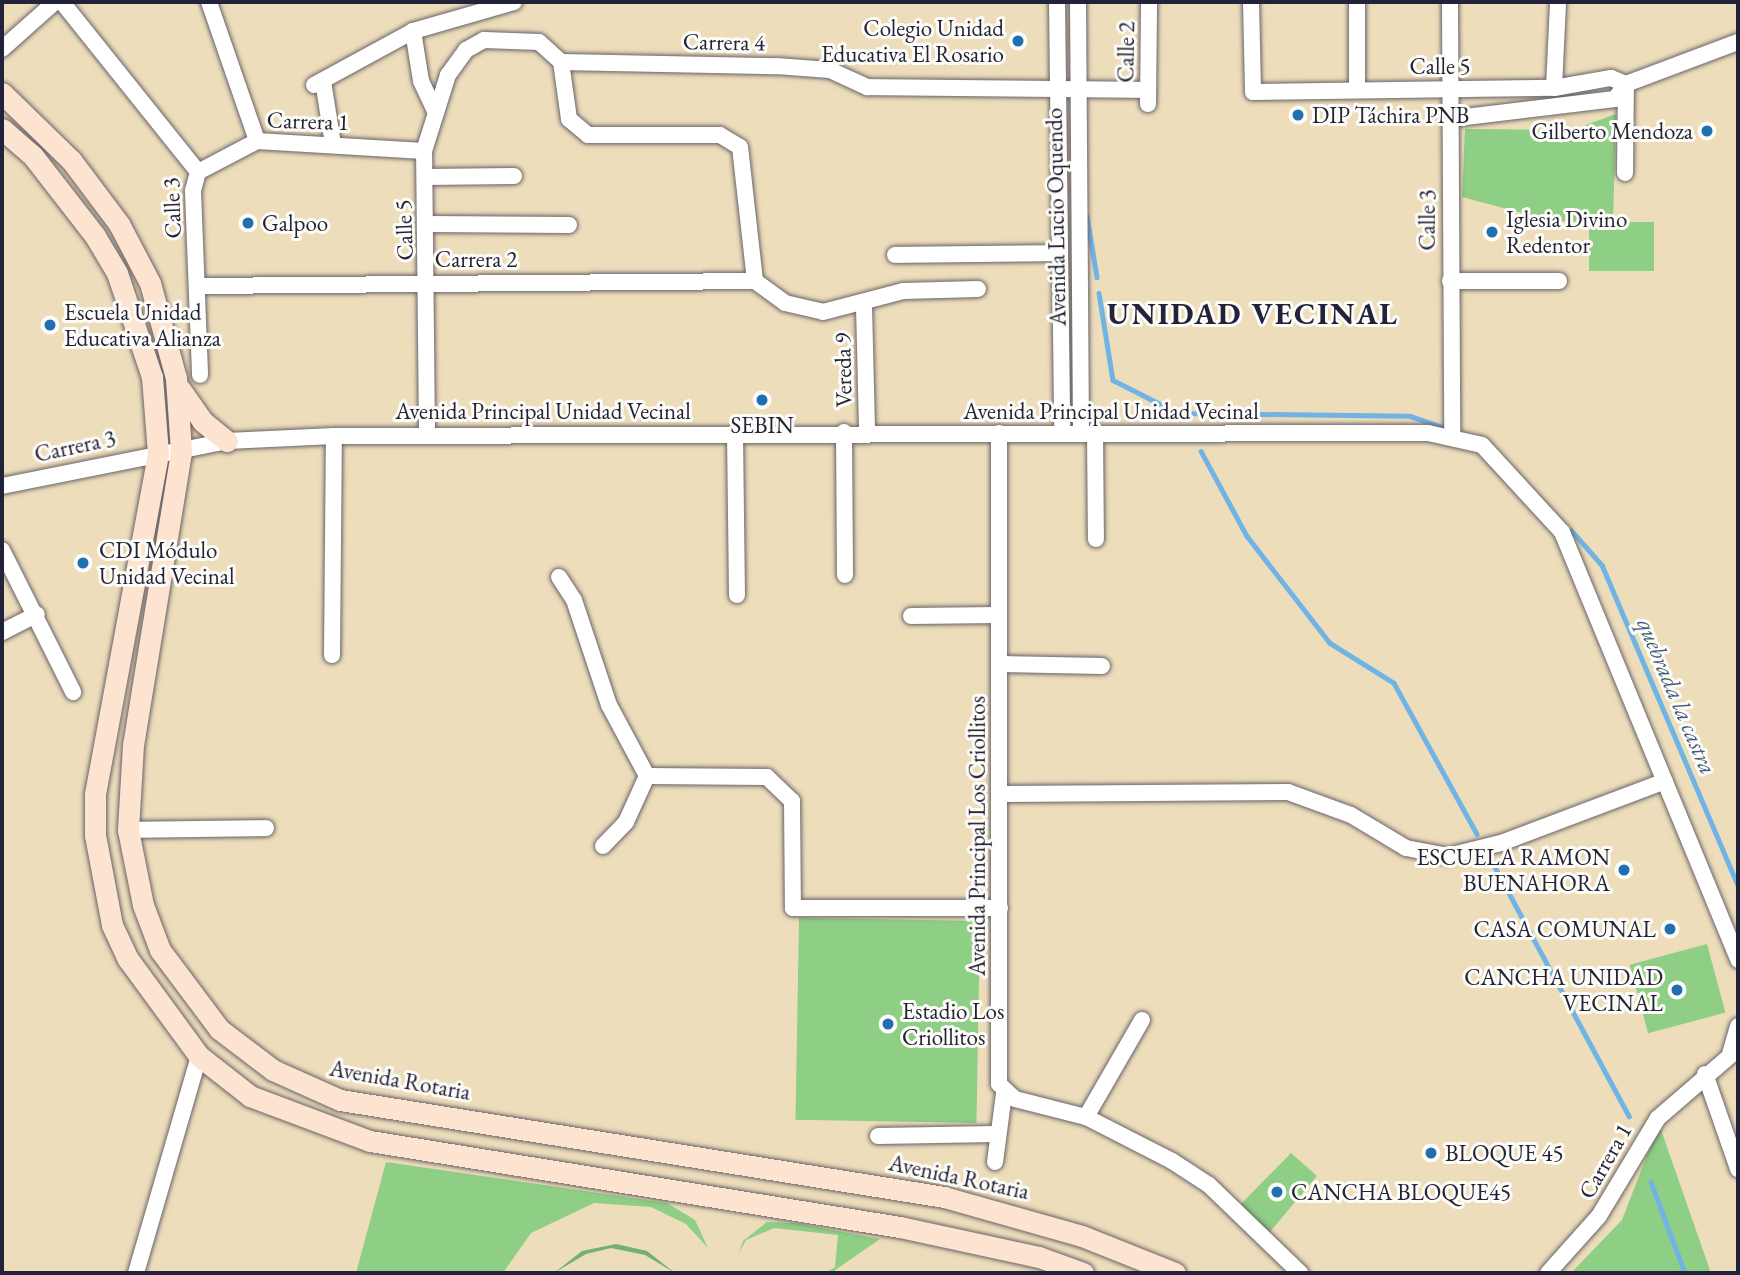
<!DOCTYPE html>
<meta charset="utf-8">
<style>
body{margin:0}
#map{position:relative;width:1740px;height:1275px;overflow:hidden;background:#edddbb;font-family:"EB Garamond",serif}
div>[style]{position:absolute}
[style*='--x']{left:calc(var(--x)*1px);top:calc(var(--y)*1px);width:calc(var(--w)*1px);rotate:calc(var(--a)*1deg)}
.green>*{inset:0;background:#8ece85;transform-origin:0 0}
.forest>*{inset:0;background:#72b172}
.stream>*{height:4.5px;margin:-2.25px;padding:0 2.25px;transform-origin:2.25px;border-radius:2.25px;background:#70b3e5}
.roads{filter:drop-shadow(0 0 2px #696368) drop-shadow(0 0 2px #696368)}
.street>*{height:16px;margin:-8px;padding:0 8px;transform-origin:8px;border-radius:8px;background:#fff}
.secondary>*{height:21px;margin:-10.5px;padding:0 10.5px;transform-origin:10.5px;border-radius:10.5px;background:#fde4d1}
.dots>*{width:19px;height:19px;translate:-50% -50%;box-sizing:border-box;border:4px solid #fdfcf7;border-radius:50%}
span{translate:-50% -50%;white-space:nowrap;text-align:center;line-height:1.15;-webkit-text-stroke:6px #fdfcf7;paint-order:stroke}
.poi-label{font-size:23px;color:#22223b}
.right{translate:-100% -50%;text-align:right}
.left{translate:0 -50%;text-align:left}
.street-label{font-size:23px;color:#22223b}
.water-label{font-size:24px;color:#415c7f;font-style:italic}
.district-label{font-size:30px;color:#22223b;font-weight:700;letter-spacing:2px}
.frame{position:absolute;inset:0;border:4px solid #22223b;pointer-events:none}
</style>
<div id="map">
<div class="green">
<i style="clip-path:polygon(1616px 114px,1613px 222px,1654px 222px,1654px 271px,1589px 271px,1589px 222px,1552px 221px,1462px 197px,1465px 129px,1572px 130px)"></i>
<i style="left:980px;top:921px;width:202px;height:181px;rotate:91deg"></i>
<i style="left:1707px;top:944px;width:71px;height:80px;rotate:75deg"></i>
<i style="clip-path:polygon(1659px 1124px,1711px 1273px,1571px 1273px,1622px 1220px)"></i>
<i style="clip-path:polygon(1291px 1153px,1317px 1176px,1268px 1234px,1236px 1209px)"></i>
<i style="clip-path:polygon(386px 1162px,667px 1203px,695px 1220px,708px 1248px,686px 1224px,651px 1207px,594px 1203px,531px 1233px,503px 1273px,356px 1273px)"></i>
<i style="clip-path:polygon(767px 1222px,795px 1223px,880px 1239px,831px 1273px,826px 1273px,835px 1267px,838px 1235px,774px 1228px,746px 1240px,739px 1253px,743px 1241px)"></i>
</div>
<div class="forest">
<i style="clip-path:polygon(616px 1244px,647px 1251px,675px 1273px,645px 1255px,611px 1248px,586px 1254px,554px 1273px,582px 1251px)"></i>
</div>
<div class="stream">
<i style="--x:1087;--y:216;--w:62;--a:80.7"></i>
<i style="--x:1099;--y:293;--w:88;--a:80.9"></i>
<i style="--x:1113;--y:380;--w:73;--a:26.9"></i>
<i style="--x:1178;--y:413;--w:232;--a:0.7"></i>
<i style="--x:1410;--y:416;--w:37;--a:19"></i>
<i style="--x:1201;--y:451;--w:97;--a:61.6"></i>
<i style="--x:1247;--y:536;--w:135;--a:52.2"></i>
<i style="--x:1330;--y:643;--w:75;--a:32"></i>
<i style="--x:1394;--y:683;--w:172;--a:61.2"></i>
<i style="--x:1571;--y:530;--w:47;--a:48.5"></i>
<i style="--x:1602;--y:565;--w:348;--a:67"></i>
<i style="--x:1495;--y:867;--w:283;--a:61.7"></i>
<i style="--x:1651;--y:1182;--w:97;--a:69.5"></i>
</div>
<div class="roads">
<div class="street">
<i style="--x:62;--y:2;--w:218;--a:51.3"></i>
<i style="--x:209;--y:2;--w:147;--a:70.9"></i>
<i style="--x:1057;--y:2;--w:431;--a:89.3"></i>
<i style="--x:1078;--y:2;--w:431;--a:89.6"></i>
<i style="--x:1251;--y:2;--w:90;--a:88.7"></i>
<i style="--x:1253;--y:92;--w:301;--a:-0.8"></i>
<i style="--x:1554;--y:88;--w:58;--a:-10"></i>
<i style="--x:1611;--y:78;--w:16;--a:22"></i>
<i style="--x:1357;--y:2;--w:87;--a:90"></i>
<i style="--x:1450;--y:2;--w:436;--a:89.7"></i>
<i style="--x:413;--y:31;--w:51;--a:80.9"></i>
<i style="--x:421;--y:81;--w:33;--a:65"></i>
<i style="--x:2;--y:49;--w:71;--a:-41.6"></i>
<i style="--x:561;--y:62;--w:58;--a:82"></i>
<i style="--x:569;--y:119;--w:25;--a:40"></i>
<i style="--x:588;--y:135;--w:132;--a:0"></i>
<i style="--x:720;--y:135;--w:23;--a:31"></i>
<i style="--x:740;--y:147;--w:135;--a:83.6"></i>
<i style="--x:323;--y:81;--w:64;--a:81"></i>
<i style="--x:314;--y:85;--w:113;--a:-28.6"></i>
<i style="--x:413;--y:31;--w:105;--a:-16"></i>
<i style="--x:1554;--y:88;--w:86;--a:-87.3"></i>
<i style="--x:1148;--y:104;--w:102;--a:-89.4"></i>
<i style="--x:1449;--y:119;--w:167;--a:-6.9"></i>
<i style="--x:1615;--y:99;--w:19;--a:-54"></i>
<i style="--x:1626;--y:84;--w:120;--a:-20.6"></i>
<i style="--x:198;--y:172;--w:67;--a:-27.7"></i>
<i style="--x:257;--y:141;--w:167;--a:3.4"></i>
<i style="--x:198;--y:172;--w:20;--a:105"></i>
<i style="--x:193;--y:191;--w:184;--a:87.8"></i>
<i style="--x:1625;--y:173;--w:89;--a:-89.4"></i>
<i style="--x:425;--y:177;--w:89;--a:-0.6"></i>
<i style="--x:428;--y:224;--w:141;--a:0.4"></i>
<i style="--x:895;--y:255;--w:163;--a:-0.7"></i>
<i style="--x:755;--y:281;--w:37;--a:36"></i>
<i style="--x:785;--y:303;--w:39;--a:13"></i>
<i style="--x:823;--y:312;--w:83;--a:-14.7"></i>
<i style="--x:903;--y:291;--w:75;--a:-1.5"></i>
<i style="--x:1450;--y:281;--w:109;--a:0"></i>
<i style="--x:198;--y:286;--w:557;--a:-0.51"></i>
<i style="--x:864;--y:306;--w:126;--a:88.6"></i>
<i style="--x:844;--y:432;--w:143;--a:89.6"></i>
<i style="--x:1095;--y:432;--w:107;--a:89.5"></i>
<i style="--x:427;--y:433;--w:282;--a:-90.6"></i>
<i style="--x:424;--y:151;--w:80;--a:-72.5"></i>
<i style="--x:448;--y:75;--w:31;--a:-54"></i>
<i style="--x:466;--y:50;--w:21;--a:-29"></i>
<i style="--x:484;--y:40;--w:55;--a:2.1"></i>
<i style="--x:539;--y:42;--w:30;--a:42"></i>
<i style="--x:561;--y:62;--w:215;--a:1.1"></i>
<i style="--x:776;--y:66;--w:54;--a:4.2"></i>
<i style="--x:830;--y:70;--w:41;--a:24.7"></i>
<i style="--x:867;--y:87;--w:281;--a:0.6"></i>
<i style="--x:735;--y:433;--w:162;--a:89.3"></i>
<i style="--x:999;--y:433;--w:651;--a:90"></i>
<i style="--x:999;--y:1084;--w:22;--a:43"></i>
<i style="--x:1015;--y:1099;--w:73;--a:14.2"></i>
<i style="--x:1086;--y:1117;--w:97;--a:27.1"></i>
<i style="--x:1172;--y:1161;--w:44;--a:33"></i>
<i style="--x:1209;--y:1185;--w:127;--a:44"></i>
<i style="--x:2;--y:486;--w:229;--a:-11.3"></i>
<i style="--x:227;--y:441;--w:107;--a:-2.7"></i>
<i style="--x:334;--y:436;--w:1094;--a:-0.16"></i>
<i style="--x:1428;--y:433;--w:55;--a:12.5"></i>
<i style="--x:1482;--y:445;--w:118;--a:47.4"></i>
<i style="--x:1562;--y:532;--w:463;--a:67.6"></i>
<i style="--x:2;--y:550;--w:159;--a:63.4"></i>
<i style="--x:559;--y:577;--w:27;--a:57"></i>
<i style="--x:574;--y:600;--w:111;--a:71.6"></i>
<i style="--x:609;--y:705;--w:81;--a:61.8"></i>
<i style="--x:911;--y:616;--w:88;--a:-0.7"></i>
<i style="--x:2;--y:632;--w:39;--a:-27"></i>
<i style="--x:332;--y:655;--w:219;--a:-89.5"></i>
<i style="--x:1000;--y:664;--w:102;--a:1.1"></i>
<i style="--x:1002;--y:794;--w:286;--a:-0.4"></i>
<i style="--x:1288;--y:792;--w:67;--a:20.1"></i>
<i style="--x:1351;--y:815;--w:64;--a:31"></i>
<i style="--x:1406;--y:848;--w:43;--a:10.8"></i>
<i style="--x:1448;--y:856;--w:55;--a:-13.8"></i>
<i style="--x:1501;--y:843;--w:175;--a:-20.7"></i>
<i style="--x:128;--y:830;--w:138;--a:-0.8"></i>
<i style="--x:603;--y:846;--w:33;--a:-46"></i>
<i style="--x:626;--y:822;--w:51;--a:-65.5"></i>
<i style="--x:647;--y:776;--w:120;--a:0.5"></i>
<i style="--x:767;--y:777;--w:35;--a:44"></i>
<i style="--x:792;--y:801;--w:107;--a:89.5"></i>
<i style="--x:793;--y:908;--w:207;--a:0"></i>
<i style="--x:1730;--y:1054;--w:29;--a:-74"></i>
<i style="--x:1705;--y:1074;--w:101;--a:70.8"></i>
<i style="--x:1086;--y:1117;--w:112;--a:-60"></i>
<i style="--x:878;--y:1136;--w:118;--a:-1"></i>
<i style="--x:995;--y:1162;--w:69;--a:-82.5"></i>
<i style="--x:136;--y:1273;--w:226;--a:-73.8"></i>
<i style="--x:1548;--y:1273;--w:76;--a:-48.2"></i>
<i style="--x:1599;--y:1216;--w:114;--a:-59"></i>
<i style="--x:1658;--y:1118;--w:106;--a:-40.8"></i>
</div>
<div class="secondary">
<i style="--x:2;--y:93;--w:96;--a:44.2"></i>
<i style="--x:71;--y:160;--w:80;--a:53.1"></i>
<i style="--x:119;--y:224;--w:67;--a:62.3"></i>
<i style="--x:150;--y:283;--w:98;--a:74.7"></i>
<i style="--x:176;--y:378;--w:74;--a:86.1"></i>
<i style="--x:181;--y:452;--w:297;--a:99.3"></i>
<i style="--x:133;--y:745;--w:85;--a:93.4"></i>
<i style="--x:128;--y:830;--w:76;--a:78.7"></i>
<i style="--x:143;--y:905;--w:48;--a:69.3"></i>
<i style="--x:160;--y:950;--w:99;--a:53.2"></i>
<i style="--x:219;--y:1029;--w:68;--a:37.2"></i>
<i style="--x:273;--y:1070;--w:73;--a:24.1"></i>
<i style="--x:340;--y:1100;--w:612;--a:9.12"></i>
<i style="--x:944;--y:1197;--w:143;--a:15.8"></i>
<i style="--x:1082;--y:1236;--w:100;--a:21.7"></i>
<i style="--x:2;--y:129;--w:41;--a:41.1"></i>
<i style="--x:33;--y:156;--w:101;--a:52.2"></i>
<i style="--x:95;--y:236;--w:43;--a:59.3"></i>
<i style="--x:117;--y:273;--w:110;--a:71.4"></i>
<i style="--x:152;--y:377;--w:77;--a:85.5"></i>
<i style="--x:158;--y:454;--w:346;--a:100.5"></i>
<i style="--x:95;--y:794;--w:41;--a:90"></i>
<i style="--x:95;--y:835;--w:92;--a:79.3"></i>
<i style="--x:112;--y:925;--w:38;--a:65"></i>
<i style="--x:128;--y:959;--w:120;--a:53.8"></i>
<i style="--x:199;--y:1056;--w:65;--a:38.1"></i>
<i style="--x:250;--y:1096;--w:128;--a:20.6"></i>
<i style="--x:370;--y:1141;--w:537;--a:9.22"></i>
<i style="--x:900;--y:1227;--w:142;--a:12.2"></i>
<i style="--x:1039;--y:1257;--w:47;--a:20"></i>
<i style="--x:180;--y:389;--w:39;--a:55"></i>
<i style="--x:202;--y:421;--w:32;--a:39"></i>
</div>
</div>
<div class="dots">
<i style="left:1018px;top:41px;background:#1f6fb2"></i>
<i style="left:1298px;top:115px;background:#1f6fb2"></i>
<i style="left:1707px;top:131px;background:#1f6fb2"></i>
<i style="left:248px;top:223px;background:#1f6fb2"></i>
<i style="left:1492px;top:232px;background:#1f6fb2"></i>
<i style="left:50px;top:325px;background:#1f6fb2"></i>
<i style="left:762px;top:400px;background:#1f6fb2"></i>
<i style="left:83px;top:563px;background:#1f6fb2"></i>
<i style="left:1624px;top:870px;background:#1f6fb2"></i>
<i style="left:1670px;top:929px;background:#1f6fb2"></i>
<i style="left:1677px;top:990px;background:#1f6fb2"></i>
<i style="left:888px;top:1024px;background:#1f6fb2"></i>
<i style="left:1431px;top:1153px;background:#1f6fb2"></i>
<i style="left:1277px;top:1192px;background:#1f6fb2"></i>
</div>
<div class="poi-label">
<span class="right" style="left:1004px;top:41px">Colegio Unidad<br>Educativa El Rosario</span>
<span class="left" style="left:1312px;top:115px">DIP Táchira PNB</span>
<span class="right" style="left:1693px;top:131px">Gilberto Mendoza</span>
<span class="left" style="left:1506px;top:232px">Iglesia Divino<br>Redentor</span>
<span class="left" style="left:262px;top:223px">Galpoo</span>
<span class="left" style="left:64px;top:325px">Escuela Unidad<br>Educativa Alianza</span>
<span style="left:762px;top:425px">SEBIN</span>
<span class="left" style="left:99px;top:563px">CDI Módulo<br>Unidad Vecinal</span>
<span class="right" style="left:1610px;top:870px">ESCUELA RAMON<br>BUENAHORA</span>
<span class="right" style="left:1656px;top:929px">CASA COMUNAL</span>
<span class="right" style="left:1663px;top:990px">CANCHA UNIDAD<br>VECINAL</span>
<span class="left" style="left:902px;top:1024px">Estadio Los<br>Criollitos</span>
<span class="left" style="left:1445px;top:1153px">BLOQUE 45</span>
<span class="left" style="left:1291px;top:1192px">CANCHA BLOQUE45</span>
</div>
<div class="street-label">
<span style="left:724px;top:42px;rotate:1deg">Carrera 4</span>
<span style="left:1126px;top:52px;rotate:-89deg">Calle 2</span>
<span style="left:1440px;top:66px">Calle 5</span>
<span style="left:308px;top:121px;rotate:2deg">Carrera 1</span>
<span style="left:172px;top:208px;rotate:-92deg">Calle 3</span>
<span style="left:1056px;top:217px;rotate:-91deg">Avenida Lucio Oquendo</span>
<span style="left:1427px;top:220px;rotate:-90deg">Calle 3</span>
<span style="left:404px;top:230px;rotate:-92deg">Calle 5</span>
<span style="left:476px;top:259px">Carrera 2</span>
<span style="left:843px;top:370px;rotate:-91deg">Vereda 9</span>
<span style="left:543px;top:411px">Avenida Principal Unidad Vecinal</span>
<span style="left:1111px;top:411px">Avenida Principal Unidad Vecinal</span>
<span style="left:75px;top:446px;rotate:-12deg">Carrera 3</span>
<span style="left:977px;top:836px;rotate:-90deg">Avenida Principal Los Criollitos</span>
<span style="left:400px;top:1080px;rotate:10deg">Avenida Rotaria</span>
<span style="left:1605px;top:1161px;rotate:-60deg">Carrera 1</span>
<span style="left:959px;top:1177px;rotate:12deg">Avenida Rotaria</span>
</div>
<div class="water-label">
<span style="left:1677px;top:696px;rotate:67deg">quebrada la castra</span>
</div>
<div class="district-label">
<span style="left:1253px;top:314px">UNIDAD VECINAL</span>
</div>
<div class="frame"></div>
</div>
